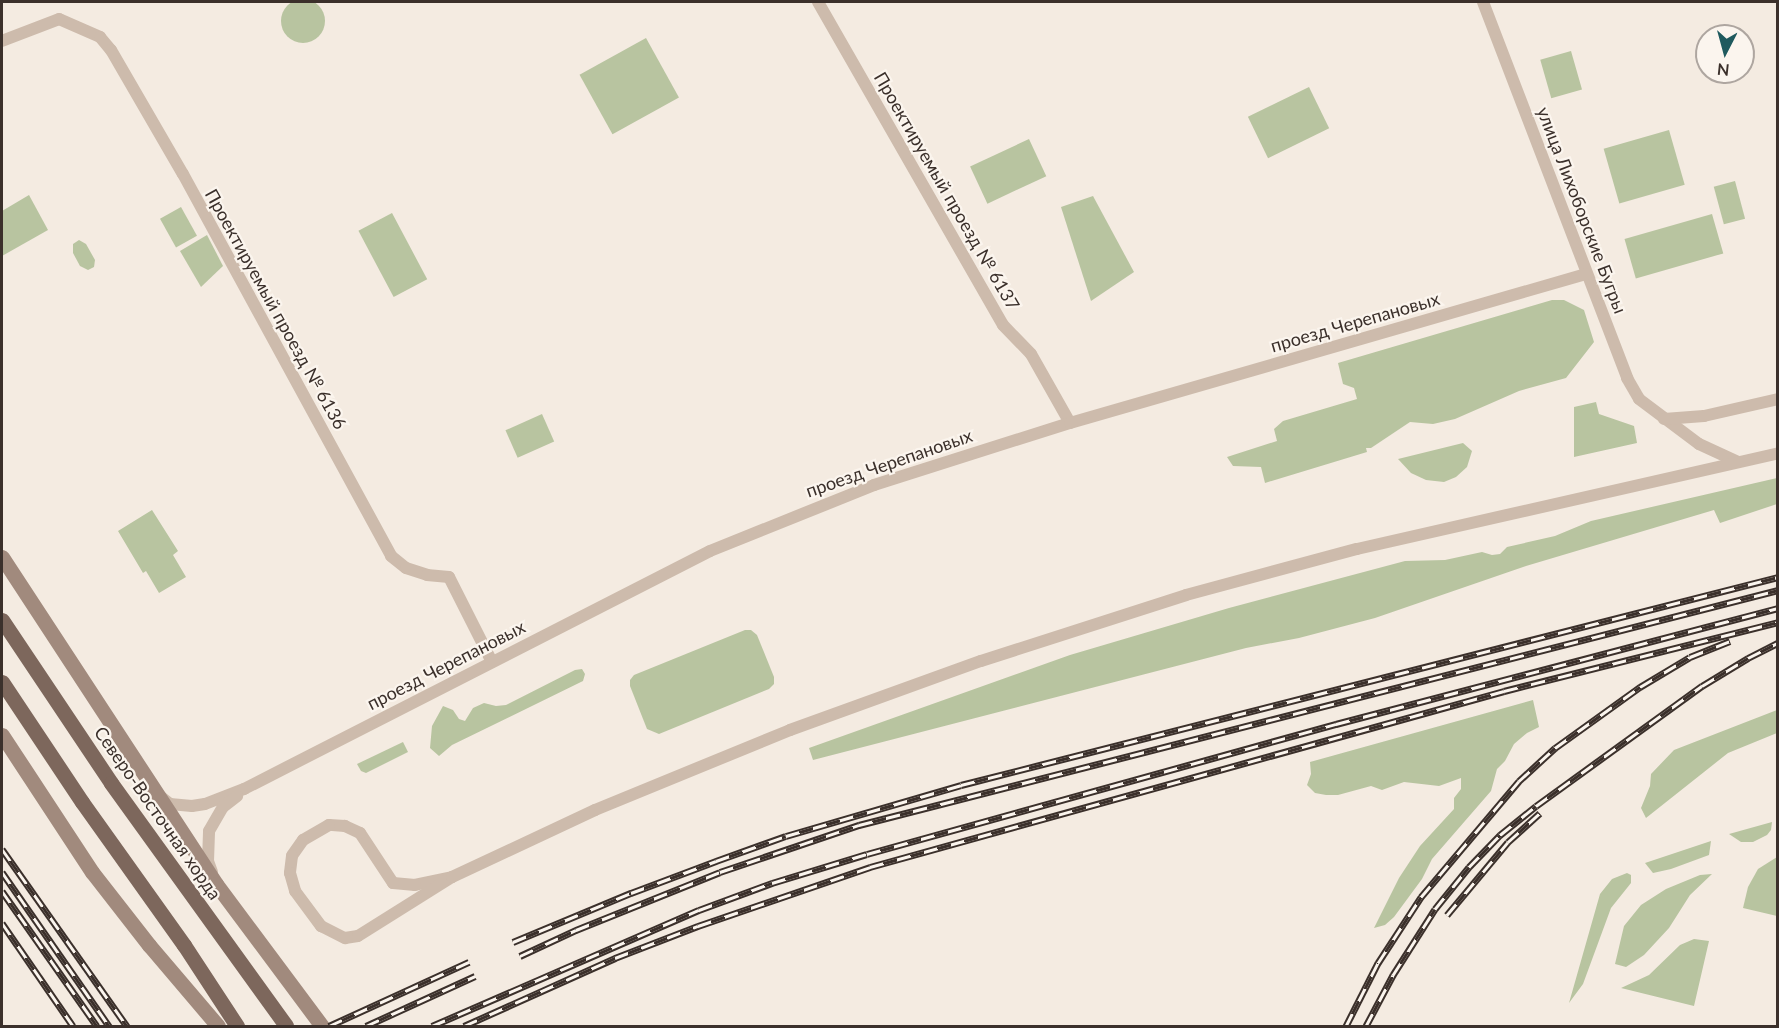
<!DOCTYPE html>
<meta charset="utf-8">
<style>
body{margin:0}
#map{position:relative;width:1779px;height:1028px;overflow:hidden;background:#f4ebe1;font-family:Lato,sans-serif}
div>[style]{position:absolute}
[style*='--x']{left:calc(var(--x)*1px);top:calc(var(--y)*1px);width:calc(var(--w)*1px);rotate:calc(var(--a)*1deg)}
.green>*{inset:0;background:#b8c4a0;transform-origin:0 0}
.round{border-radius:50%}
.minor>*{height:12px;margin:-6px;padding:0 6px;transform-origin:6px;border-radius:6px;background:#cdbbac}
.secondary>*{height:15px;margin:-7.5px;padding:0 7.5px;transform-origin:7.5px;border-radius:7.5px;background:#a18a7d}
.primary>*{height:15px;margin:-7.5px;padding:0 7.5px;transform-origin:7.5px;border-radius:7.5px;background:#7d675c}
.rail>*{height:7px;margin-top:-3.5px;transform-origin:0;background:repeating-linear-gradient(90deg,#fbf5ee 0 14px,#3b302b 0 28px);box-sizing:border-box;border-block:2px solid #3b302b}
span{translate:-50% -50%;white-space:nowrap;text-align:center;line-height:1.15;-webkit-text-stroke:4.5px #fbf5ee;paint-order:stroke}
.street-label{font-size:18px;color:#3b302b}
.frame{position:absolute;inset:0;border:3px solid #3b302b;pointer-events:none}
.north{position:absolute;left:1695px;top:24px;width:60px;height:60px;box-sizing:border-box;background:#fbf5ee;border:2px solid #aea6a0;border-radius:50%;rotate:186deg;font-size:16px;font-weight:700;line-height:24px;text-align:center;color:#3b302b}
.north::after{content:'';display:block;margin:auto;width:21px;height:27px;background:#1f5a5e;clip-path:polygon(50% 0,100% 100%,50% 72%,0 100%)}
</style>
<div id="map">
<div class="green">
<i class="round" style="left:281px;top:-1px;width:44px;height:44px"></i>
<i style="left:646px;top:38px;width:68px;height:76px;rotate:61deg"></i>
<i style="left:1571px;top:51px;width:40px;height:32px;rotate:74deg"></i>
<i style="left:1309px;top:87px;width:46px;height:68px;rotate:64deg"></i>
<i style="left:1669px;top:130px;width:57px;height:68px;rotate:74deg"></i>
<i style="left:1029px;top:139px;width:41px;height:65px;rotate:65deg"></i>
<i style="left:1735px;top:181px;width:39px;height:22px;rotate:75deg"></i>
<i style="clip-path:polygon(29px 195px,48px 230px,2px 256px,2px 211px)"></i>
<i style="clip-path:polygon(1093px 196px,1134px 272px,1091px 301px,1061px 207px)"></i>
<i style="left:181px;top:207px;width:33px;height:24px;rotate:61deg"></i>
<i style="left:392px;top:213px;width:75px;height:38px;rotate:62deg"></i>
<i style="left:1712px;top:214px;width:41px;height:91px;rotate:74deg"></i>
<i style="clip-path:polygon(207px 235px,223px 266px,201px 287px,180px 251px)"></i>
<i style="clip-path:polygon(79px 240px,86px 244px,95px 260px,94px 267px,88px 270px,80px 266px,73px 253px,73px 244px)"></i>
<i style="clip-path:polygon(1552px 300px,1564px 300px,1584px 310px,1594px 342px,1566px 378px,1519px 391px,1455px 419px,1433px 424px,1410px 422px,1371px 448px,1366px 448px,1367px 452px,1265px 483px,1261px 467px,1233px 466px,1227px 457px,1277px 441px,1274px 429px,1283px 421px,1357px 399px,1354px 388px,1343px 384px,1338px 363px)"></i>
<i style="clip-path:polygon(1596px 402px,1599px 414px,1634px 426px,1637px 443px,1574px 457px,1574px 407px)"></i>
<i style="left:542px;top:414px;width:30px;height:40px;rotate:66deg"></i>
<i style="clip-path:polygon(1463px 443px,1472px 451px,1467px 467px,1456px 477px,1444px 482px,1426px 480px,1411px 473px,1398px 459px)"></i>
<i style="clip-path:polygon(1777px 478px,1777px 504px,1720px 523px,1714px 510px,1526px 566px,1375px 618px,1299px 638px,1246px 648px,813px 760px,809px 748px,1070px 655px,1229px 608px,1405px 561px,1445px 560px,1482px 552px,1492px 555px,1500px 554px,1507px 547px,1555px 536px,1591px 521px)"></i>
<i style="clip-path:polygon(152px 510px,178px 551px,173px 555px,186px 577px,159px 593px,146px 571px,143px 573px,118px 531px)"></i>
<i style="clip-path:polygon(745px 630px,751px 630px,757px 635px,774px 677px,774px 684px,769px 689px,659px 734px,647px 729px,630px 686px,630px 680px,634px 675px)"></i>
<i style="clip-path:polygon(582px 669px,585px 674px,583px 681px,452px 745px,439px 756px,430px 748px,432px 726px,443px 706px,453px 710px,459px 719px,465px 721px,473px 708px,484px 703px,496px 706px,506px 705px,575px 670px)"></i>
<i style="clip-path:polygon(1533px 700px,1539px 727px,1527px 733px,1514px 744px,1505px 761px,1497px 769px,1491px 791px,1432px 859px,1422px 879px,1394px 917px,1385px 925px,1374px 928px,1399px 878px,1420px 846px,1454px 809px,1454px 798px,1461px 789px,1461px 778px,1439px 786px,1404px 782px,1382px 790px,1371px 786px,1338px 795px,1326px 795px,1315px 793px,1307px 785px,1311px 774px,1310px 762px)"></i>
<i style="clip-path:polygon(1777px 710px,1777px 733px,1728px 753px,1646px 818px,1641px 808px,1650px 786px,1651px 774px,1674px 750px)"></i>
<i style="clip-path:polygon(403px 742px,408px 752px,366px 773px,361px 771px,357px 764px)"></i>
<i style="clip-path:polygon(1772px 822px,1771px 830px,1767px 835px,1753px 842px,1741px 842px,1729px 834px)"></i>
<i style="clip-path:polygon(1711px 841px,1709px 855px,1671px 869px,1653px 873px,1645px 863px)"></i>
<i style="clip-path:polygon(1777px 857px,1777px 916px,1743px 908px,1748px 887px,1758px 869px)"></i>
<i style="clip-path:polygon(1627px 873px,1631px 875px,1631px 883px,1611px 908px,1583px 984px,1569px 1003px,1600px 894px,1612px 879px)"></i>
<i style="clip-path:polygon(1712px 874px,1690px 895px,1669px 928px,1644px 955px,1626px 967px,1615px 964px,1624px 926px,1641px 905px,1666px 889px,1700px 875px)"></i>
<i style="clip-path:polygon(1694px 939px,1709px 941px,1694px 1006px,1621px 988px,1649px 975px,1680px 945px)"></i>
</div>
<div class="minor">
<i style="--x:818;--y:2;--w:372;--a:60.2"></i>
<i style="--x:1003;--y:325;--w:40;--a:46"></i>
<i style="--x:1031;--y:354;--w:79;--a:60.5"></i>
<i style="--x:1483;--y:2;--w:403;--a:69"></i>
<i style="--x:1627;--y:378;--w:24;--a:60"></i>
<i style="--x:1639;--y:399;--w:75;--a:36.9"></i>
<i style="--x:1699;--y:444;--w:43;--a:24.8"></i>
<i style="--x:2;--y:41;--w:61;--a:-21.1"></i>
<i style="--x:59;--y:19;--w:45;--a:23.7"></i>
<i style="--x:100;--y:37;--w:17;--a:50"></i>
<i style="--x:111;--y:50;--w:143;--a:59.9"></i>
<i style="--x:183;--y:174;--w:435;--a:61.4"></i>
<i style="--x:391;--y:556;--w:19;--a:39"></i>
<i style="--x:406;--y:568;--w:22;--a:18"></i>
<i style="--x:427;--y:575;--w:22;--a:5"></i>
<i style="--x:449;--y:577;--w:95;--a:63.2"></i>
<i style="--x:1664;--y:419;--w:40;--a:-4.3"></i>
<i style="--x:1704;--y:416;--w:76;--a:-12.9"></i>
<i style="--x:161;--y:797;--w:11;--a:38"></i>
<i style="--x:170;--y:804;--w:22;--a:5"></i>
<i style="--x:192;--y:806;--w:13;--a:-9"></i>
<i style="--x:205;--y:804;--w:42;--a:-21"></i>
<i style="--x:244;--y:789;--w:523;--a:-27.05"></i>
<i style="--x:710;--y:551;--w:177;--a:-21.9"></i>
<i style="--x:874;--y:485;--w:206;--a:-17.6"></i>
<i style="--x:1070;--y:423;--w:537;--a:-16.11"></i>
<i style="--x:212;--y:872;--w:12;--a:-110"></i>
<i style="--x:208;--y:861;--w:30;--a:-88"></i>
<i style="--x:209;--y:831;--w:28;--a:-60"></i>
<i style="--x:223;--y:807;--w:18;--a:-38"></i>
<i style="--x:452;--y:877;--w:38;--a:168"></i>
<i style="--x:415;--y:885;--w:22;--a:-175"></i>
<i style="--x:393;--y:883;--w:60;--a:-123.4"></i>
<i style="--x:360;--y:833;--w:17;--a:-155"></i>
<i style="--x:345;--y:826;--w:16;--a:-176"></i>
<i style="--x:329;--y:825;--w:30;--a:150"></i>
<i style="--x:303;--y:840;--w:19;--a:125"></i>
<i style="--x:292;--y:856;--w:17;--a:97"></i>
<i style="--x:290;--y:873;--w:19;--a:74"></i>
<i style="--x:295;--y:891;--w:44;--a:53.4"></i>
<i style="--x:321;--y:926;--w:27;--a:27"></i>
<i style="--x:345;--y:938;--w:13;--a:-9"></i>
<i style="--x:358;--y:936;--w:111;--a:-32.1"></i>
<i style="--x:452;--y:877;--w:158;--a:-25.1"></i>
<i style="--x:595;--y:810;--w:211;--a:-22.3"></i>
<i style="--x:790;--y:730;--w:203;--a:-19.9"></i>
<i style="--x:981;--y:661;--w:215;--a:-17.8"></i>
<i style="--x:1186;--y:595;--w:177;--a:-15.1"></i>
<i style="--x:1357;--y:549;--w:432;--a:-12.8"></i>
</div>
<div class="secondary">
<i style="--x:2;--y:557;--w:391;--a:56.8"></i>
<i style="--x:216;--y:884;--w:177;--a:53.3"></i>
<i style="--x:2;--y:735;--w:164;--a:56.7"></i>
<i style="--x:92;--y:872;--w:93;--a:52"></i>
<i style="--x:149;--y:945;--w:106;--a:49.6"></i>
</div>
<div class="primary">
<i style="--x:2;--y:620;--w:196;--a:56.2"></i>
<i style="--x:111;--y:783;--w:299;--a:54.2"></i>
<i style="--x:2;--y:682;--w:144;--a:56.3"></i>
<i style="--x:82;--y:802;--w:176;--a:54.5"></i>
<i style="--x:184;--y:945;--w:97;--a:56.8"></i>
</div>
<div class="rail">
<i style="--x:2;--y:849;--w:217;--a:54.8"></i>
<i style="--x:2;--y:872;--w:188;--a:55.2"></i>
<i style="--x:2;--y:891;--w:165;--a:54.9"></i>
<i style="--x:1447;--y:915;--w:95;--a:-50.1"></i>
<i style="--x:1508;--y:842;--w:43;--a:-42.2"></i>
<i style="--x:2;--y:923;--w:125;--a:55.4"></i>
<i style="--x:513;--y:942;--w:128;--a:-22.6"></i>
<i style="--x:631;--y:893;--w:91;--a:-20.6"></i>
<i style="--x:716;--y:861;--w:74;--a:-19.7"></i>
<i style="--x:786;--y:836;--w:182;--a:-16.2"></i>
<i style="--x:961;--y:785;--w:843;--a:-14.28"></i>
<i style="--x:520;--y:956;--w:62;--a:-24.9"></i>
<i style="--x:576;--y:930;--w:155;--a:-21.9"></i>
<i style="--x:720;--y:872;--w:147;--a:-18.7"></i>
<i style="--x:859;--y:825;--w:949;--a:-14.34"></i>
<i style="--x:329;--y:1026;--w:154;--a:-24.6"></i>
<i style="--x:366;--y:1026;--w:120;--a:-24.6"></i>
<i style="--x:432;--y:1026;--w:291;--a:-23.5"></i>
<i style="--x:699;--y:910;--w:78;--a:-20.3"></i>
<i style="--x:772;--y:883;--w:99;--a:-17"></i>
<i style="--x:867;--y:854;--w:487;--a:-15.5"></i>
<i style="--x:1336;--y:724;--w:457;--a:-14.7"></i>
<i style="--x:464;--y:1026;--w:166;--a:-24.2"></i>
<i style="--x:615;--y:958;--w:89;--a:-21.1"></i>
<i style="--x:698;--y:926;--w:182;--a:-18.9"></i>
<i style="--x:870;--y:867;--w:658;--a:-15.51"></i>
<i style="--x:1504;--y:691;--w:283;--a:-14.1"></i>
<i style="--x:1346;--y:1026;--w:71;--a:-63.1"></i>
<i style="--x:1378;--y:963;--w:79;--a:-56.9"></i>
<i style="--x:1421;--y:897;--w:152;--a:-49.8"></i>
<i style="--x:1519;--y:781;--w:49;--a:-42.5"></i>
<i style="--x:1555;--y:748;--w:105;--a:-35.7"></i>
<i style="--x:1640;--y:687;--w:58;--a:-31"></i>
<i style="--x:1690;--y:657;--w:43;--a:-21.8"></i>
<i style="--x:1366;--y:1026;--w:58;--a:-62.1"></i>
<i style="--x:1393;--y:975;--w:78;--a:-57.5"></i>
<i style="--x:1435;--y:909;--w:54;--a:-51"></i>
<i style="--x:1469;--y:867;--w:45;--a:-45.9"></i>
<i style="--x:1500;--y:835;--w:46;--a:-38.9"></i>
<i style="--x:1536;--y:806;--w:205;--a:-35.9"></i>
<i style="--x:1702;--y:686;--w:54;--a:-31.3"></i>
<i style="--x:1748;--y:658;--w:34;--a:-27"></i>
</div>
<div class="street-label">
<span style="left:947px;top:191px;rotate:60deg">Проектируемый проезд № 6137</span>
<span style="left:1582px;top:210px;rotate:69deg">улица Лихоборские Бугры</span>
<span style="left:276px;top:309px;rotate:61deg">Проектируемый проезд № 6136</span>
<span style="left:1355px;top:322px;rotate:-16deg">проезд Черепановых</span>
<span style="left:889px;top:463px;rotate:-19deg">проезд Черепановых</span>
<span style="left:446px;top:665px;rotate:-27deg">проезд Черепановых</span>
<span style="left:158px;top:813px;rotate:55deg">Северо-Восточная хорда</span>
</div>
<div class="frame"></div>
<div class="north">N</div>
</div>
